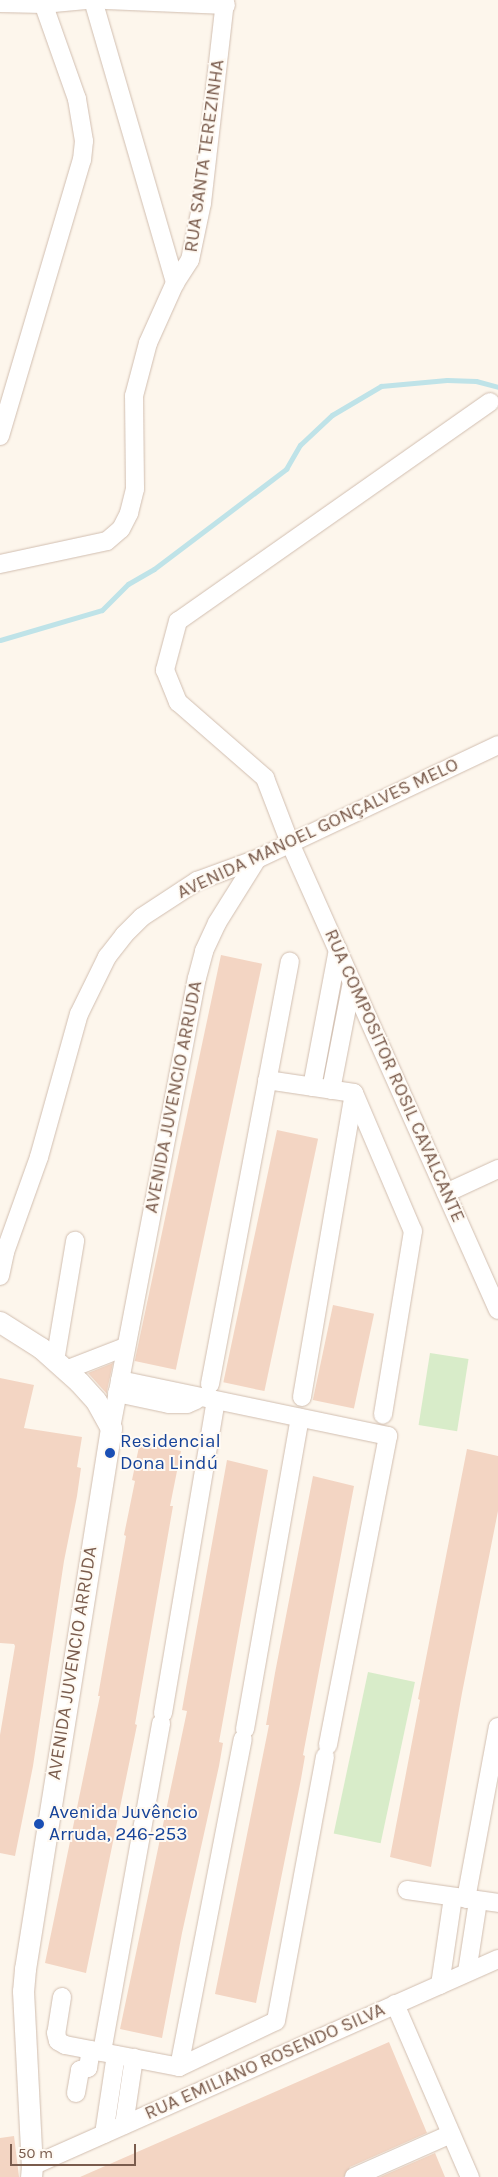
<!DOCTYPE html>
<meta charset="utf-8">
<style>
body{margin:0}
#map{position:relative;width:498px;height:2177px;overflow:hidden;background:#fdf6ec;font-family:Karla,sans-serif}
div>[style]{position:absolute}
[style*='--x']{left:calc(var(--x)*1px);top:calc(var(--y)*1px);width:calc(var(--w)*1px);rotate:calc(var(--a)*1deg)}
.green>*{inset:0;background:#d8ecc9;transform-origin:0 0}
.stream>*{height:5px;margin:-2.5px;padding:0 2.5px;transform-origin:2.5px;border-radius:2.5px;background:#bfe3e8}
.building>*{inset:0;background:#f3d5c3;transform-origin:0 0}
.roads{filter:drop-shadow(0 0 1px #d1beb0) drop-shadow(0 0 1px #d1beb0)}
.minor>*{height:18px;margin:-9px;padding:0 9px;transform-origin:9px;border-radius:9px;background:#fff}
.tertiary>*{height:21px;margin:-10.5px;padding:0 10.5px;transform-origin:10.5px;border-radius:10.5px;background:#fff}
.dots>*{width:14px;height:14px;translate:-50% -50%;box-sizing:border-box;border:2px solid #fffaf3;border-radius:50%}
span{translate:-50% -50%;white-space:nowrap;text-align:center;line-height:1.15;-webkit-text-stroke:4px #fffaf3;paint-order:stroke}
.street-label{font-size:19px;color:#7a5c4d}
.transit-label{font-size:19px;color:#164399}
.left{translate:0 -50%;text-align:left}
.scale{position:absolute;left:10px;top:2144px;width:126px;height:22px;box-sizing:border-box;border:2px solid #7a5c4d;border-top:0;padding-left:6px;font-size:15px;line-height:18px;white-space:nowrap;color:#7a5c4d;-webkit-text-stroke:4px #fffaf3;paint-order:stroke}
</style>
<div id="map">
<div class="green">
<i style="left:430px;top:1353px;width:39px;height:73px;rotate:9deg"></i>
<i style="left:368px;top:1672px;width:48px;height:165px;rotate:12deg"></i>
</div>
<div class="stream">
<i style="--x:0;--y:640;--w:106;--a:-16.4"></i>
<i style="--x:102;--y:610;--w:37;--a:-45"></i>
<i style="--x:128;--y:584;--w:30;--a:-30"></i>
<i style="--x:154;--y:569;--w:166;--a:-37.1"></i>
<i style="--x:286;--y:469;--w:28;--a:-60"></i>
<i style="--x:300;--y:445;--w:44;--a:-43.2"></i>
<i style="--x:332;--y:415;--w:57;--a:-30.6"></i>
<i style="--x:381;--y:386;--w:66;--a:-5.2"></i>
<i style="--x:447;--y:380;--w:29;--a:2"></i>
<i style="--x:476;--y:381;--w:23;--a:15"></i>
</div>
<div class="building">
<i style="left:221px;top:955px;width:42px;height:415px;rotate:12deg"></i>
<i style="left:277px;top:1130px;width:42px;height:258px;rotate:12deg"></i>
<i style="left:333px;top:1305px;width:42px;height:97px;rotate:12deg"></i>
<i style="clip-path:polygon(113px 1363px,107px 1391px,107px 1394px,88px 1373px)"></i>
<i style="clip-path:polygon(0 1378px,34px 1385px,24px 1428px,82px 1437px,77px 1467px,81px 1468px,77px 1496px,64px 1561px,33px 1766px,15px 1856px,0 1853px,0 1735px,15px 1646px,14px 1644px,0 1643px)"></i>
<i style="clip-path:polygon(140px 1442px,181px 1451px,170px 1506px,173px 1506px,135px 1724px,137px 1725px,86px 1973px,45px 1963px,100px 1696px,98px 1696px,126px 1536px,124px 1535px,135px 1481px,132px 1480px)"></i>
<i style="clip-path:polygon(467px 1449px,498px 1456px,498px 1511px,462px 1693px,431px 1867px,390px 1857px,420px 1700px,418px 1699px)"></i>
<i style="clip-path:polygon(227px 1460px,268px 1470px,219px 1742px,223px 1743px,219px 1766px,182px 1933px,162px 2038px,120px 2029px,187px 1711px,182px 1710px)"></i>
<i style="clip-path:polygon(313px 1476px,354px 1486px,303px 1755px,305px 1756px,301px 1779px,256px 2003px,215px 1994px,269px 1725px,266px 1725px,275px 1673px)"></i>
<i style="clip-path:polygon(389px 2042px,427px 2133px,350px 2167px,344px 2177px,80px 2177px)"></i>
<i style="clip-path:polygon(14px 2136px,19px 2177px,0 2177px,0 2138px)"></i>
<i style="clip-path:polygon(435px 2153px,445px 2177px,380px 2177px)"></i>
</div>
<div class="roads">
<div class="minor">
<i style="--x:93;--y:0;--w:295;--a:73.8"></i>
<i style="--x:106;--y:0;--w:120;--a:2.4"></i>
<i style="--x:0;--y:3;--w:43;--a:1.3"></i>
<i style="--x:43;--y:4;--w:43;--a:-5.3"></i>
<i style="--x:490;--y:402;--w:381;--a:144.9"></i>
<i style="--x:178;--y:621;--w:51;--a:104.9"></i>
<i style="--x:165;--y:670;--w:35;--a:68"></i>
<i style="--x:178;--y:702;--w:116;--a:41.1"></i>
<i style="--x:265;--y:778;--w:70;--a:69"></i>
<i style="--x:290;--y:843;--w:511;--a:65.99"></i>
<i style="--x:0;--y:436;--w:288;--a:-73.5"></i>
<i style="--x:82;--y:160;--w:19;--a:-84"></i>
<i style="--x:84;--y:141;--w:43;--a:-99.5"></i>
<i style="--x:77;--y:99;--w:105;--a:-109.5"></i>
<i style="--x:0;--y:564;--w:109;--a:-12.1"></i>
<i style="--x:107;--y:541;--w:18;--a:-41"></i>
<i style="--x:121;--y:529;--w:18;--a:-63"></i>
<i style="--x:129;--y:513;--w:25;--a:-76"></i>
<i style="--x:135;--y:489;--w:93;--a:-90.6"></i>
<i style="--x:134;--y:396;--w:55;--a:-75.2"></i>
<i style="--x:148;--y:343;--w:66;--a:-65.8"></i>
<i style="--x:175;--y:283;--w:27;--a:-57"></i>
<i style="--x:190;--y:260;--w:58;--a:-78.1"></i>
<i style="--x:202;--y:203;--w:204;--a:-83.5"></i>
<i style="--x:267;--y:1080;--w:88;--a:8.5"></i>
<i style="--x:354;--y:1093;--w:150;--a:66.9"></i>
<i style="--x:413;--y:1231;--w:186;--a:99.3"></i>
<i style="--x:312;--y:1087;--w:140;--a:-79.3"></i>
<i style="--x:331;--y:1090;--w:110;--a:-79"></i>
<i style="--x:446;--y:1193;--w:57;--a:-24.8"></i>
<i style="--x:0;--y:1276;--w:25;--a:-78"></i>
<i style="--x:5;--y:1252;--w:101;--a:-70.3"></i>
<i style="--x:39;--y:1157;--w:148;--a:-74.4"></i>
<i style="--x:79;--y:1014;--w:64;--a:-63.8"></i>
<i style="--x:107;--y:957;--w:28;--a:-52"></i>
<i style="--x:124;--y:935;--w:25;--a:-45"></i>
<i style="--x:142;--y:917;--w:66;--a:-33.2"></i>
<i style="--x:197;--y:881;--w:64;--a:-20.1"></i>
<i style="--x:257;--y:859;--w:267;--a:-25.3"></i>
<i style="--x:55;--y:1361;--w:122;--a:-80.5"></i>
<i style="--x:66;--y:1370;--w:63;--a:-21.3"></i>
<i style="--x:120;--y:1380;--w:274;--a:11.8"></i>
<i style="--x:388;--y:1436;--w:315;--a:101"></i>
<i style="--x:210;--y:1384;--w:430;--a:-79.3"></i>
<i style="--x:117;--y:1393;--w:53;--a:11.9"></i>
<i style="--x:169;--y:1404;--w:18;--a:0"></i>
<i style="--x:187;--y:1404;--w:10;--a:-24"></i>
<i style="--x:302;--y:1397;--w:308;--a:-80.3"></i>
<i style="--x:111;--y:1428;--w:458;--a:-79.2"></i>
<i style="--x:197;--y:978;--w:28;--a:-75"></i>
<i style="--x:204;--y:951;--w:31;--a:-65"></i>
<i style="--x:217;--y:923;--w:75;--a:-58"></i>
<i style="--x:163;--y:1713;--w:316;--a:-80.4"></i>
<i style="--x:245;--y:1729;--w:316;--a:-80"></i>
<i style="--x:407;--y:1890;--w:92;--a:8.1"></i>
<i style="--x:466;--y:1899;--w:175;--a:-79.5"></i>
<i style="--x:467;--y:1972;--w:72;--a:-81.2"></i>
<i style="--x:440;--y:1985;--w:89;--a:-81.6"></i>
<i style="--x:62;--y:1997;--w:36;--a:99"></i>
<i style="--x:56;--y:2033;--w:8;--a:76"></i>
<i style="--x:58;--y:2041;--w:8;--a:30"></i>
<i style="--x:65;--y:2045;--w:116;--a:10.9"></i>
<i style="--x:179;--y:2067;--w:107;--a:-25.4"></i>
<i style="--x:276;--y:2021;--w:269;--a:-79.5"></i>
<i style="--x:395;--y:2004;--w:189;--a:66.6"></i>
<i style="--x:102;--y:2052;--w:334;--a:-79.8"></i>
<i style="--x:179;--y:2067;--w:334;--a:-79"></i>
<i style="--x:76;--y:2093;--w:23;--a:-80"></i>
<i style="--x:80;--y:2070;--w:8;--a:-14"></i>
<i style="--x:88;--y:2068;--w:18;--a:-81"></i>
<i style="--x:124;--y:2125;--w:68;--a:-81.5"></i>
<i style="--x:104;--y:2134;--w:80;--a:-81.4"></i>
<i style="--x:32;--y:2166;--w:510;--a:-23.95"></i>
<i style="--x:354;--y:2177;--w:106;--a:-23.9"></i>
</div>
<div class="tertiary">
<i style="--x:0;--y:1322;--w:49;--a:32.4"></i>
<i style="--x:41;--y:1348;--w:51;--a:41.8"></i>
<i style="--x:79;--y:1382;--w:25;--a:48"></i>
<i style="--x:96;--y:1401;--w:31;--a:61"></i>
<i style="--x:111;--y:1428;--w:548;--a:99.03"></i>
<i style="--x:25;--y:1969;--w:22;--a:95"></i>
<i style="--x:23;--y:1991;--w:175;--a:87.1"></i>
<i style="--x:32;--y:2166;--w:11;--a:95"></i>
</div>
</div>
<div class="dots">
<i style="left:110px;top:1453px;background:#1a4fb4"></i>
<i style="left:39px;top:1824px;background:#1a4fb4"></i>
</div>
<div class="street-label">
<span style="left:205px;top:156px;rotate:-82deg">RUA SANTA TEREZINHA</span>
<span style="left:318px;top:829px;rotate:-25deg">AVENIDA MANOEL GONÇALVES MELO</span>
<span style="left:394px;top:1076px;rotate:66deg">RUA COMPOSITOR ROSIL CAVALCANTE</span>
<span style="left:174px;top:1097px;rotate:-79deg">AVENIDA JUVENCIO ARRUDA</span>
<span style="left:73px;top:1663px;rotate:-81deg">AVENIDA JUVENCIO ARRUDA</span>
<span style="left:265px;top:2062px;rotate:-24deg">RUA EMILIANO ROSENDO SILVA</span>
</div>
<div class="transit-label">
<span class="left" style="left:120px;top:1453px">Residencial<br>Dona Lindú</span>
<span class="left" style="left:49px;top:1824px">Avenida Juvêncio<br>Arruda, 246-253</span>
</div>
<div class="scale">50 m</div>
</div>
